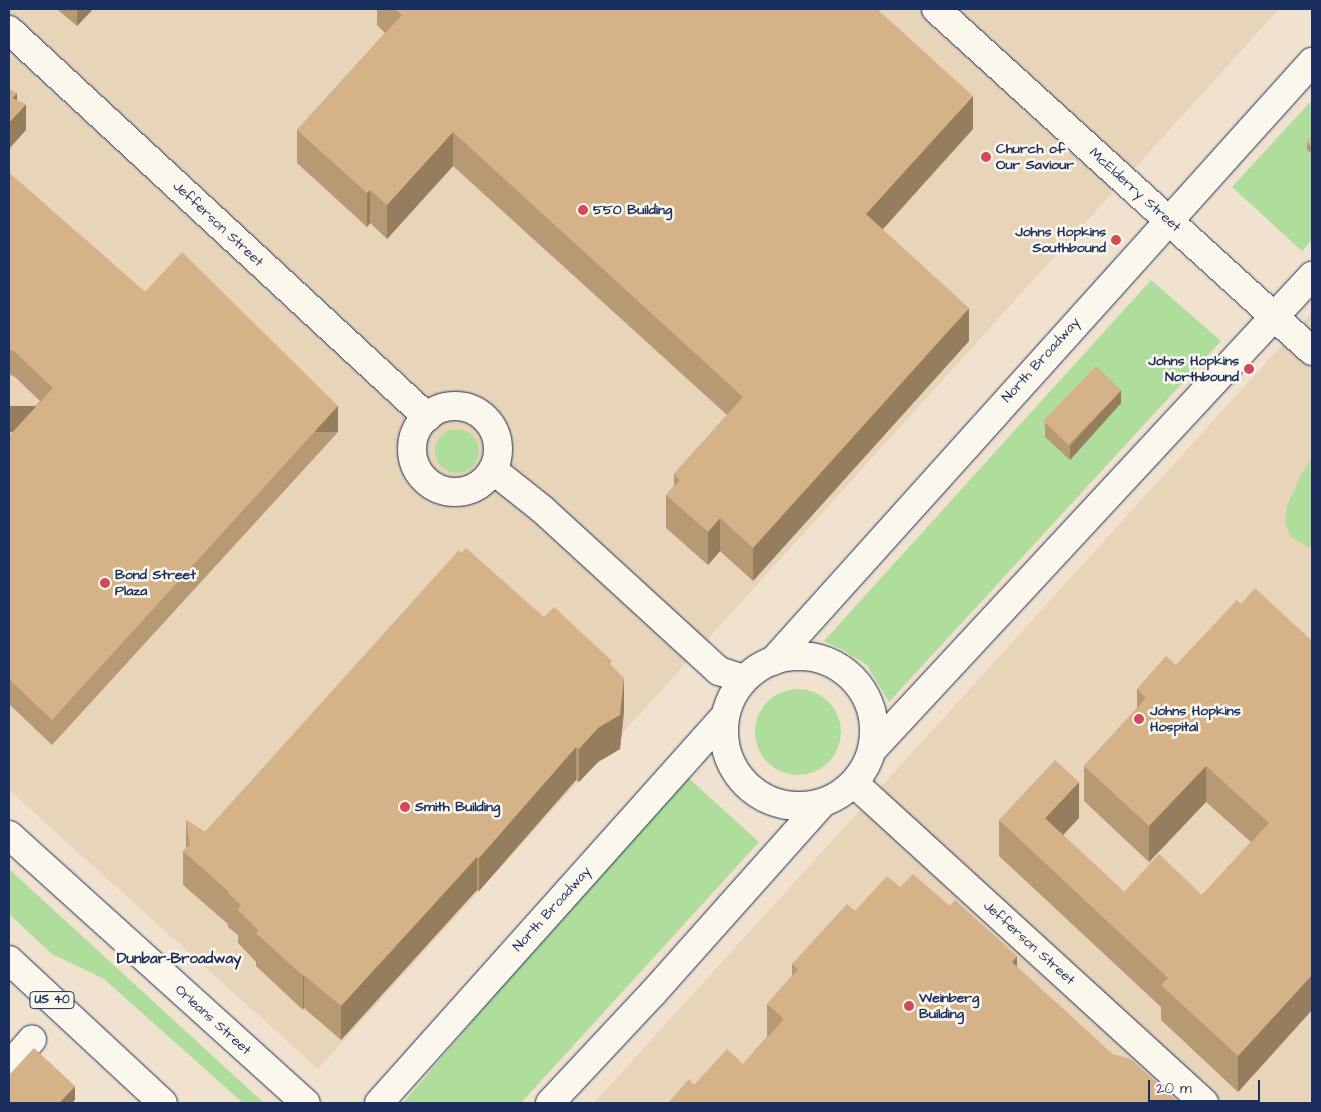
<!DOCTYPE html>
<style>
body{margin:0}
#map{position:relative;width:1321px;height:1112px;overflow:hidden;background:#f0e2ce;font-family:"Architects Daughter",sans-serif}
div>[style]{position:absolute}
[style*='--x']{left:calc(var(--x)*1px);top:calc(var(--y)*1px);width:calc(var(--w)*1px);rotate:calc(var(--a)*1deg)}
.built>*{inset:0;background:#e8d4b9}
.green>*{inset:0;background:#afdd9c}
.round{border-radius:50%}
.roads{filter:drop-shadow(0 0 1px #1b2f5e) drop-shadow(0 0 1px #1b2f5e)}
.minor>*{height:28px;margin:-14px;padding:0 14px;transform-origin:14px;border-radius:14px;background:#fbf7ec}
.minor>.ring{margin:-14px;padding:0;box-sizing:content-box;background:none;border:28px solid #fbf7ec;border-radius:50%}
.major>*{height:28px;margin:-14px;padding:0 14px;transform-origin:14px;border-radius:14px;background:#fbf7ec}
.major>.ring{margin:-14px;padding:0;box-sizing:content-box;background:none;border:28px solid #fbf7ec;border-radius:50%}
.wall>*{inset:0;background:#b79974}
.shaded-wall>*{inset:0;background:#957d5e;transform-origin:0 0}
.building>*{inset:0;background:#d5b287;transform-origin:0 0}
.dots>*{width:14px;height:14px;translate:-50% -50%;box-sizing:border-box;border:2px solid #fbf7ec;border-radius:50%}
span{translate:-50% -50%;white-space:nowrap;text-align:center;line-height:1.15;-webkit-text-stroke:5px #fbf7ec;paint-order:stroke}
.shield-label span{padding:1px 4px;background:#fbf7ec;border:1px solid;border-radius:4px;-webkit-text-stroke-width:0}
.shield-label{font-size:12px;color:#1b2f5e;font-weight:700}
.poi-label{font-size:14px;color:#1b2f5e;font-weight:700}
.left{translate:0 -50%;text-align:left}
.right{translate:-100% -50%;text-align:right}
.street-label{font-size:14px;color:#1b2f5e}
.neighbourhood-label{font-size:15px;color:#1b2f5e;font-weight:700}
.frame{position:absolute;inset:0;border:10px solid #1b2f5e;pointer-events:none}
.scale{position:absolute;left:1148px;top:1080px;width:112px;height:22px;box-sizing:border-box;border:2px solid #1b2f5e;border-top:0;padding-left:6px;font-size:15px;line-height:18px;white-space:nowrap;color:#1b2f5e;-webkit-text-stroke:4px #fbf7ec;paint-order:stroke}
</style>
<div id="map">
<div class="built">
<i style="clip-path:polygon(9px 9px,1279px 9px,318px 1069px,9px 790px)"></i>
<i style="clip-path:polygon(1312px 312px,1312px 1103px,594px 1103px)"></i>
</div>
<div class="green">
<i style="clip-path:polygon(1312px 100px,1312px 240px,1302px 251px,1232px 187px)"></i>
<i style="clip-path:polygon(1151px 280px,1221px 341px,889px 702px,867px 665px,843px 650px,824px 641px)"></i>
<i class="round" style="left:435px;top:429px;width:44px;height:44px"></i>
<i style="clip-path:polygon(1312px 458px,1312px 547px,1306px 546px,1291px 537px,1285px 523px,1287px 506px,1301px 475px)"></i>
<i class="round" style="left:755px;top:689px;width:86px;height:86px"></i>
<i style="clip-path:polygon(683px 773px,759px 842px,521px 1103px,403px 1103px)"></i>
<i style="clip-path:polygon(9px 869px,264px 1103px,243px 1103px,104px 979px,52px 954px,9px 914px)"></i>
</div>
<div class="roads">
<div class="minor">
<i style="--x:936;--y:9;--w:508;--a:42.29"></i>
<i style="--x:9;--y:30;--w:570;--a:42.79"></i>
<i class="ring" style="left:412px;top:406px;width:58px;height:58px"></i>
<i style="--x:493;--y:470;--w:63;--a:38.5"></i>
<i style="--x:542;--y:509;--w:240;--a:42.5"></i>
<i style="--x:719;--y:671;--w:26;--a:18"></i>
<i style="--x:854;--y:783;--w:474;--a:42.4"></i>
<i style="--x:9;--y:1066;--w:35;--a:-49"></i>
</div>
<div class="major">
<i class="ring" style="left:724px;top:656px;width:122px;height:122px"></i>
<i style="--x:773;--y:661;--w:806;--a:-48.02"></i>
<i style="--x:872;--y:750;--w:647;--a:-47.13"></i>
<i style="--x:9;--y:835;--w:400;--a:42.1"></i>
<i style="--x:9;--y:960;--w:210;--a:42.9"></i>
<i style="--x:379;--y:1103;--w:519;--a:-48.2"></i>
<i style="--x:550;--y:1103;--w:151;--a:-46.9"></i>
<i style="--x:653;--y:993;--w:254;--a:-48.3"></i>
</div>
</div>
<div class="wall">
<i style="clip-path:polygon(57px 9px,93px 9px,77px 26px)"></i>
<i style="clip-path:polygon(377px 9px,877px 9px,973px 129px,882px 229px,969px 341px,753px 581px,720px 551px,708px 565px,666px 528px,666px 495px,674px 486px,674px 474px,727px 415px,453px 166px,387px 239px,370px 223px,367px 227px,297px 163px,297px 130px,385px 33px,377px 25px)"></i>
<i style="clip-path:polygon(1312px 136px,1312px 154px,1307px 150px,1307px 142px)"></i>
<i style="clip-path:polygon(9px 173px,145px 292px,338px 432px,52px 745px,9px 704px,9px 436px,40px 401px,15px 377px,9px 374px)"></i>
<i style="clip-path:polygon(1121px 403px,1070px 460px,1045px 437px,1045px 423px)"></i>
<i style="clip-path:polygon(461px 553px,544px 617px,612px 666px,624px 711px,620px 749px,598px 762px,579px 782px,576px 780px,479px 891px,477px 890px,341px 1040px,304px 1008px,303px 1010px,256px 966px,256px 962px,238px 943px,238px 935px,228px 927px,228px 924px,183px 885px,183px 851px,186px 848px,186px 820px,205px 832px)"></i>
<i style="clip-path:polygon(1241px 604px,1312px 641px,1312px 1010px,1238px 1092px,1161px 1020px,1161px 1007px,999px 856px,999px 820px,1079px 818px,1063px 835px,1124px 892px,1202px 895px,1251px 842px,1206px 802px,1149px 862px,1084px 801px,1084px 766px,1137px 708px,1137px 689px,1176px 665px)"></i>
<i style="clip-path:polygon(900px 887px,1017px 967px,1112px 1054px,694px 1085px,743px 1064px,767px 1037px,767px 1004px,792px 976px,792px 964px,855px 911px)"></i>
</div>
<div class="shaded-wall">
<i style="clip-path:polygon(77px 9px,93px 9px,77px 26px)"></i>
<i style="clip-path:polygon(17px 93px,17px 114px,26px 104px,26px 130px,9px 149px,9px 123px,12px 98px)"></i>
<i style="clip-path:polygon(973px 96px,973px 129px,866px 248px,866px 214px)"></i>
<i style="clip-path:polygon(453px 132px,453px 166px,387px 239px,387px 205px)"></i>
<i style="clip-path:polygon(370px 190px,370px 223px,367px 227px,367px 193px)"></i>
<i style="clip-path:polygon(969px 308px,969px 341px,753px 581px,753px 548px)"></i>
<i style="clip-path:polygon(1121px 390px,1121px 403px,1070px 460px,1070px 446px)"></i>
<i style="left:338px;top:406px;width:26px;height:425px;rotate:90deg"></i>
<i style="clip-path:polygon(720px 518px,720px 551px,708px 565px,708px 532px)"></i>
<i style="clip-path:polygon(624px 678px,624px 711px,620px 749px,598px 762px,579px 782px,579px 749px)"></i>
<i style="clip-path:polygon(576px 747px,576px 780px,479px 891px,479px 858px)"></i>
<i style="clip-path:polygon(1206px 766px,1206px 802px,1149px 862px,1149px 826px)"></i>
<i style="clip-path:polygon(1079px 782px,1079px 818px,1045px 854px,1045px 818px)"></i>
<i style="clip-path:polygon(477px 857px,477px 890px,341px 1040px,341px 1006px)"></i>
<i style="clip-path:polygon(1017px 956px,1017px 992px,1012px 962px)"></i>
<i style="left:304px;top:975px;width:33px;height:1px;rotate:90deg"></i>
<i style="clip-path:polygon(1312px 975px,1312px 1010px,1238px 1092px,1238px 1056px)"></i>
<i style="clip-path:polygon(75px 1086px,75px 1100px,72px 1103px,59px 1103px)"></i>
</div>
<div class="building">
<i style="clip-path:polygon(395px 9px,877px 9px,973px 96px,866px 214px,969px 308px,753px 548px,720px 518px,708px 532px,666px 495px,680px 480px,674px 474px,743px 397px,453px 132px,387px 205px,370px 190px,367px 193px,297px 130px,402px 15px)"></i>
<i style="clip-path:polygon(9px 89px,17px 93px,12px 98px,26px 104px,9px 123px)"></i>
<i style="clip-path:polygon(1312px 136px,1312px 147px,1307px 142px)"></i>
<i style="clip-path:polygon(9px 173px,145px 292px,182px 252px,338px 406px,52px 720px,9px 679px,9px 436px,53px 388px,15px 352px,9px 349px)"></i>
<i style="left:1096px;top:366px;width:35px;height:76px;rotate:44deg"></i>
<i style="clip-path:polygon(466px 548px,544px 617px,554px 607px,612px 661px,610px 664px,624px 678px,620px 715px,598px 728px,579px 749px,576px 747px,479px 858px,477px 857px,341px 1006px,304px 975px,303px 976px,256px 933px,258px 930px,238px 910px,241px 905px,228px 893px,229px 892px,183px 851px,190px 845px,186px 820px,205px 832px,459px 550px,461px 553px)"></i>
<i style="clip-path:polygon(1255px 588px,1312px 641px,1312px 975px,1238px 1056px,1161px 985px,1168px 978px,999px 820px,1055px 760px,1079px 782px,1045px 818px,1124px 892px,1159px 854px,1202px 895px,1269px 823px,1206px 766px,1149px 826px,1084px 766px,1146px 698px,1137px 689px,1166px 656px,1176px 665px,1237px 600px,1241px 604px)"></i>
<i style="clip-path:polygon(913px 874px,950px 906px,955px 900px,1017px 956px,1012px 962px,1112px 1054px,1131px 1059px,1179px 1103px,668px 1103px,689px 1079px,694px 1085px,727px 1049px,743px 1064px,784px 1019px,767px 1004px,798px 969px,792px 964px,847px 904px,855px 911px,887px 876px,900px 887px)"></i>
<i style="clip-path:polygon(34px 1048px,75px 1086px,59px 1103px,9px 1103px,9px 1075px)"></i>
</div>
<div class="dots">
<i style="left:986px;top:157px;background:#d1495b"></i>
<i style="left:583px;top:210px;background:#d1495b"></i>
<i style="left:1116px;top:240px;background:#d1495b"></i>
<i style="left:1249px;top:369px;background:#d1495b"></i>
<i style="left:105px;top:583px;background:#d1495b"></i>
<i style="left:1139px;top:719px;background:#d1495b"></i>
<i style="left:405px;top:807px;background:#d1495b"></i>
<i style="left:909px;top:1006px;background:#d1495b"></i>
</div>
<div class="shield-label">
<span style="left:52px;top:1000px">US 40</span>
</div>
<div class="poi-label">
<span class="left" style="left:996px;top:157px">Church of<br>Our Saviour</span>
<span class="left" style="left:593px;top:210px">550 Building</span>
<span class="right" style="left:1106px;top:240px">Johns Hopkins<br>Southbound</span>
<span class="right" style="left:1239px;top:369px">Johns Hopkins<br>Northbound</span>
<span class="left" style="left:115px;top:583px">Bond Street<br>Plaza</span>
<span class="left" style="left:1150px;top:719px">Johns Hopkins<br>Hospital</span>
<span class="left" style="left:415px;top:807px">Smith Building</span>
<span class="left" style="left:919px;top:1006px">Weinberg<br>Building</span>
</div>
<div class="street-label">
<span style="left:1135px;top:190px;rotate:42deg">McElderry Street</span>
<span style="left:218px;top:224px;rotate:43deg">Jefferson Street</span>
<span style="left:1041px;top:360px;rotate:-48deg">North Broadway</span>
<span style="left:552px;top:909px;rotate:-48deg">North Broadway</span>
<span style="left:1029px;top:943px;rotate:42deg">Jefferson Street</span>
<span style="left:213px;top:1020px;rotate:42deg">Orleans Street</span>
</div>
<div class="neighbourhood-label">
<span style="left:179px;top:959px">Dunbar-Broadway</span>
</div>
<div class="frame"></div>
<div class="scale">20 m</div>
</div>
